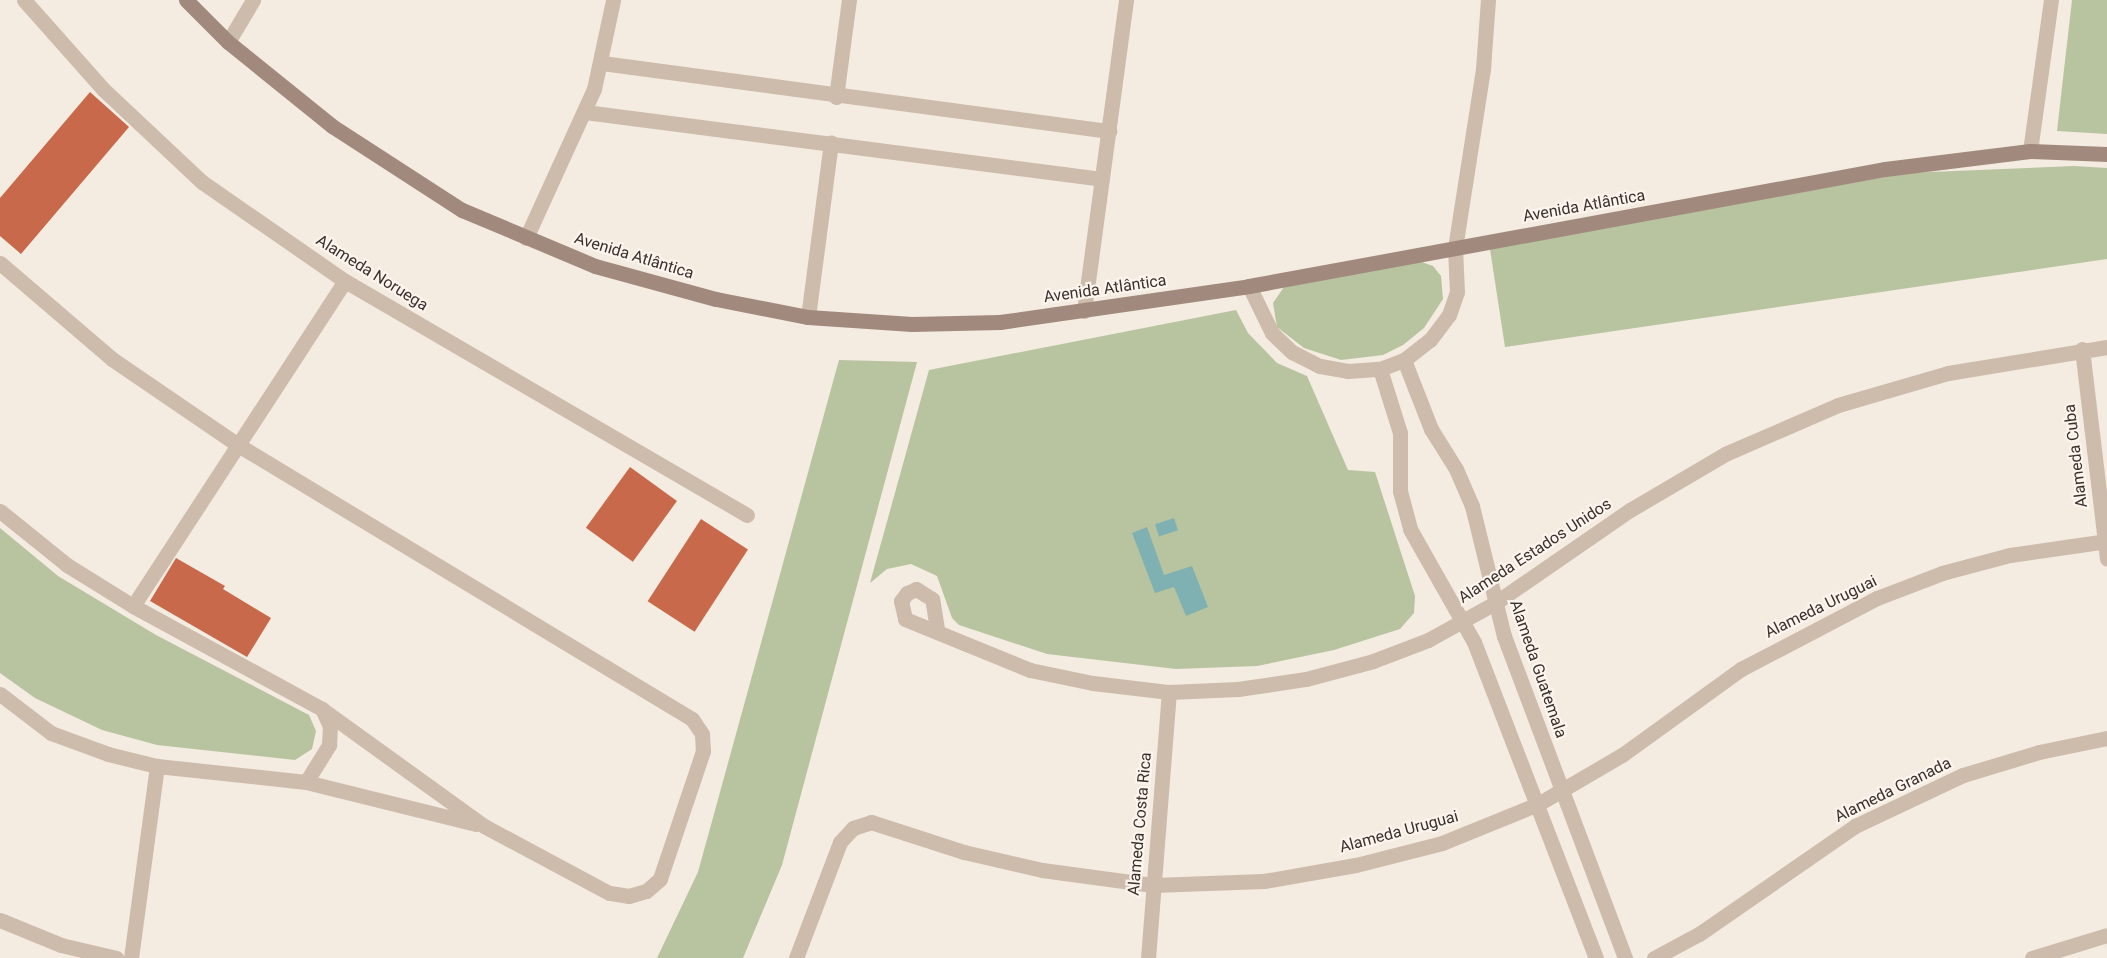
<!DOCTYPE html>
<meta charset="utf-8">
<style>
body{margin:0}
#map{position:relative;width:2107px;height:958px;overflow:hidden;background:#f4ebe1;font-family:Roboto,sans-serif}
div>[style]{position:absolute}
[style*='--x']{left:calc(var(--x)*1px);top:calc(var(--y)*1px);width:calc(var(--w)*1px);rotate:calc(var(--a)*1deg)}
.green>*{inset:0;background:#b8c4a0}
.water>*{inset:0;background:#7fb0b2;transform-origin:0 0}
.building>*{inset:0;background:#c8694b;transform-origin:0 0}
.street>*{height:15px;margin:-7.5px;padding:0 7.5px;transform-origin:7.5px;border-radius:7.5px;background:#cdbbac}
.secondary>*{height:15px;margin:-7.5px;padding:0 7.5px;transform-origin:7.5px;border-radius:7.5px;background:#a18a7d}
span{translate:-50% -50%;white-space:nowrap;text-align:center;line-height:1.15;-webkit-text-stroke:4.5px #fbf5ee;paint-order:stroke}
.street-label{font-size:16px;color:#3b302b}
</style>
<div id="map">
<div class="green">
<i style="clip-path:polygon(2072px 0,2107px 0,2107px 134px,2057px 131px)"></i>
<i style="clip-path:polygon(2074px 166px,2107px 168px,2107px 259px,1505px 347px,1490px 249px,1906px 173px)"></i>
<i style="clip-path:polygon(1416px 260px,1433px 266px,1441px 276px,1443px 299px,1424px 328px,1403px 345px,1383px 355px,1341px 360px,1304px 348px,1277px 327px,1273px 303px,1284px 287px)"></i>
<i style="clip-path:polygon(1236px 310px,1248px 333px,1277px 363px,1307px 376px,1348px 470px,1375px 472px,1415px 596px,1414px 613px,1400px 629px,1334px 650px,1257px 666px,1176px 669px,1047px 654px,959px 625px,952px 618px,937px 576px,911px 564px,887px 569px,870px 583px,929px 370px)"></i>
<i style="clip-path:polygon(839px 360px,917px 362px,782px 865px,743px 958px,657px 958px,698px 872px)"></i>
<i style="clip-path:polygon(0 528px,58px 576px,156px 635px,309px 715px,316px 731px,312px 749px,295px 760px,157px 745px,102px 730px,35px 698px,0 673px)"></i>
</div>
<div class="water">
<i style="left:1174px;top:518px;width:13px;height:20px;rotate:72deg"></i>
<i style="clip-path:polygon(1147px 527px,1164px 575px,1192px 566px,1208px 607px,1186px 616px,1174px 587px,1155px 593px,1132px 533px)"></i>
</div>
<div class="building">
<i style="clip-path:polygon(90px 92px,129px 127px,21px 254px,0 236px,0 198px)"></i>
<i style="left:630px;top:467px;width:58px;height:75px;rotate:36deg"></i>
<i style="left:701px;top:519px;width:56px;height:98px;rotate:33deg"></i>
<i style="clip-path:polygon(176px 558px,225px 586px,223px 589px,271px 618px,247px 657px,150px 601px)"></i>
</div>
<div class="street">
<i style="--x:24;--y:0;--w:120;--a:48.4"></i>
<i style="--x:104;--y:90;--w:134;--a:43.2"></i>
<i style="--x:202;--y:182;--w:174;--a:34.7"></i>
<i style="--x:345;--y:281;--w:465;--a:30.2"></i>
<i style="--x:228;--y:42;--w:49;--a:-59.2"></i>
<i style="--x:602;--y:63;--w:512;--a:7.64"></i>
<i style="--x:836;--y:97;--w:98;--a:-82.4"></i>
<i style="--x:585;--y:112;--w:521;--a:7.38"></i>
<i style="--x:2030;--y:151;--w:152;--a:-82.1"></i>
<i style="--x:526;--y:238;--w:164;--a:-65.5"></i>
<i style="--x:594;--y:89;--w:91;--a:-77.9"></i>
<i style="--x:0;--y:263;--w:148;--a:40.6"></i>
<i style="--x:112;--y:359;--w:153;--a:34.3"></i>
<i style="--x:238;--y:445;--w:530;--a:31.11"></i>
<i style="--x:692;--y:719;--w:18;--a:56"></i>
<i style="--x:702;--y:734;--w:17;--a:87"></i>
<i style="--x:703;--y:751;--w:135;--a:108.6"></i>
<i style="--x:660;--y:879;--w:18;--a:139"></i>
<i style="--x:646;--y:891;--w:18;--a:164"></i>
<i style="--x:629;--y:896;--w:20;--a:-171"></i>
<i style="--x:609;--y:893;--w:142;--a:-151.8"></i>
<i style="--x:484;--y:826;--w:200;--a:-144.2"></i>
<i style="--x:322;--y:709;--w:215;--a:-151.4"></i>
<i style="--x:133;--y:606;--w:78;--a:-148.2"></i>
<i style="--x:67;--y:565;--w:86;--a:-141.1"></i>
<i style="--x:1249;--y:286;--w:52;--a:63.9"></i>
<i style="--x:1272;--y:333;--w:28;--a:44"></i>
<i style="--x:1292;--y:352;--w:31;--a:27"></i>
<i style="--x:1320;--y:366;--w:28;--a:10"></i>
<i style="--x:1348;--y:371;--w:32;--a:-4"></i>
<i style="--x:1380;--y:369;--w:26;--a:-21"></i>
<i style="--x:1404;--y:360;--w:33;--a:-38"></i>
<i style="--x:1430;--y:340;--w:31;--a:-53"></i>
<i style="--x:1449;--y:315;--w:24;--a:-71"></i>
<i style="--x:1457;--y:292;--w:44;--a:-92.6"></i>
<i style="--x:1455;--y:248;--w:181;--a:-81.1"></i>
<i style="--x:1483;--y:69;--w:69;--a:-85.9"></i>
<i style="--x:1084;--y:311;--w:314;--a:-82.3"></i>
<i style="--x:808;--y:317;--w:176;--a:-82.5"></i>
<i style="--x:2082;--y:349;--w:211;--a:83.2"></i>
<i style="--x:1404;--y:360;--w:74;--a:68.6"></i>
<i style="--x:1431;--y:429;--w:47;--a:58"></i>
<i style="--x:1456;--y:469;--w:40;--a:66.6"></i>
<i style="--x:1472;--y:506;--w:134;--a:76.2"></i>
<i style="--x:1504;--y:636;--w:344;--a:69.4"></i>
<i style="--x:1380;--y:369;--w:67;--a:72.6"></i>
<i style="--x:1400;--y:433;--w:58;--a:90"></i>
<i style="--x:1400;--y:491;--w:39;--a:75"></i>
<i style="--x:1410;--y:529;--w:130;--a:60.5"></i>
<i style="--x:1474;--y:642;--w:339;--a:68.9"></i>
<i style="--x:133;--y:606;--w:388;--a:-56.9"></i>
<i style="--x:937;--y:629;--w:30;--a:-99"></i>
<i style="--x:932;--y:599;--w:19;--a:-148"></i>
<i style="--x:916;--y:589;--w:10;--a:156"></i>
<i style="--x:907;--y:593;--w:10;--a:127"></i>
<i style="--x:901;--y:601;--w:18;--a:77"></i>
<i style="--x:905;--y:619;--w:135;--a:22.2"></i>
<i style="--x:1030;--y:670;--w:64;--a:11.7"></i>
<i style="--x:1093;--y:683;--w:77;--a:6.8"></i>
<i style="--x:1169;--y:692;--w:69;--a:-2.5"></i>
<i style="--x:1238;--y:689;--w:69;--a:-8.4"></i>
<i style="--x:1306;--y:679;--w:69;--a:-15"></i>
<i style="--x:1373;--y:661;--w:59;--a:-20.9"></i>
<i style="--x:1428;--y:640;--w:77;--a:-28.9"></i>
<i style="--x:1495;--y:603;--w:164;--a:-34.6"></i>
<i style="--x:1630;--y:510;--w:110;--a:-30.5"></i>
<i style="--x:1725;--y:454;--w:123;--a:-23.4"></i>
<i style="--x:1838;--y:405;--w:115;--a:-16.2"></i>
<i style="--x:1948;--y:373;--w:161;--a:-9.3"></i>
<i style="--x:0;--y:694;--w:64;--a:37.4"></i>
<i style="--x:51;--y:733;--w:61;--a:20.2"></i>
<i style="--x:108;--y:754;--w:50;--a:13.8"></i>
<i style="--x:157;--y:766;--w:150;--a:6.1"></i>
<i style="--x:306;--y:782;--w:175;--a:13.9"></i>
<i style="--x:306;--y:782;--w:44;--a:-58.1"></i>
<i style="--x:329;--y:745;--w:19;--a:-87"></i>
<i style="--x:330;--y:726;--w:19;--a:-115"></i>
<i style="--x:0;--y:920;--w:66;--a:22.3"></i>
<i style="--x:61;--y:945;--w:57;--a:13.3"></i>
<i style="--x:131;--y:958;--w:194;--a:-82.3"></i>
<i style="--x:796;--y:958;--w:124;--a:-69.2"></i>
<i style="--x:840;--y:842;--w:19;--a:-47"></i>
<i style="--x:853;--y:828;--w:19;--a:-18"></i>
<i style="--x:871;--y:822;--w:98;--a:17.9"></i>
<i style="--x:964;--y:852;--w:80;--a:13"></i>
<i style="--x:1042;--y:870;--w:112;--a:7.7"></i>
<i style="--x:1153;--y:885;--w:111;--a:-2.1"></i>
<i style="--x:1264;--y:881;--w:93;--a:-9.9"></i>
<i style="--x:1356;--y:865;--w:89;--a:-14.3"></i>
<i style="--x:1442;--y:843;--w:104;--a:-22.1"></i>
<i style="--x:1538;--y:804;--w:97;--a:-30.3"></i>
<i style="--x:1622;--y:755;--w:147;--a:-35.9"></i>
<i style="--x:1741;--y:669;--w:153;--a:-27.6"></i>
<i style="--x:1877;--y:598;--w:70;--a:-21"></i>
<i style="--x:1942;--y:573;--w:70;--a:-14.8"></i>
<i style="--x:2010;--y:555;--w:98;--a:-8.2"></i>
<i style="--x:1148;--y:958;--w:267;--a:-85.5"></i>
<i style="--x:1654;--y:958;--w:51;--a:-28.1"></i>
<i style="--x:1699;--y:934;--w:190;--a:-34.7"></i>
<i style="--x:1855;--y:826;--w:119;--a:-25.3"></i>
<i style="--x:1963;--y:775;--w:79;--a:-16.8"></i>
<i style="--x:2039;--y:752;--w:69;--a:-11.6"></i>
<i style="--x:2032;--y:958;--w:78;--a:-17"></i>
</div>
<div class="secondary">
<i style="--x:186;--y:0;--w:59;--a:45"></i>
<i style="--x:228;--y:42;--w:134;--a:38.9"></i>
<i style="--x:332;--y:126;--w:155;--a:32.9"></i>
<i style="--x:462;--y:210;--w:144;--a:22.8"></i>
<i style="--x:595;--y:266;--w:125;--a:15.3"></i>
<i style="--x:716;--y:299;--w:94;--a:11.1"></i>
<i style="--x:808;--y:317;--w:104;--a:3.9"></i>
<i style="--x:912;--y:324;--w:88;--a:-1.3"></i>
<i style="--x:1000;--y:322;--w:252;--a:-8.2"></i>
<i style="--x:1249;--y:286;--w:647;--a:-10.42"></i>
<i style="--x:1885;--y:169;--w:146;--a:-7.1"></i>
<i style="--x:2030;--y:151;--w:77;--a:2.2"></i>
</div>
<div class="street-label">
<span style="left:1584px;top:206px;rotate:-10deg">Avenida Atlântica</span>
<span style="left:634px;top:256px;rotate:17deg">Avenida Atlântica</span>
<span style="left:372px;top:273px;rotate:32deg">Alameda Noruega</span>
<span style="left:1105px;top:289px;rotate:-8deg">Avenida Atlântica</span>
<span style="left:2076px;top:456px;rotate:-97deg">Alameda Cuba</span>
<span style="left:1535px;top:551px;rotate:-33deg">Alameda Estados Unidos</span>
<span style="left:1821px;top:607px;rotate:-26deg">Alameda Uruguai</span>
<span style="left:1538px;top:669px;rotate:71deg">Alameda Guatemala</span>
<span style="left:1893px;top:790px;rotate:-26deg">Alameda Granada</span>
<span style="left:1140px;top:824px;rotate:-85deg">Alameda Costa Rica</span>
<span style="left:1399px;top:832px;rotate:-15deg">Alameda Uruguai</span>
</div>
</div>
